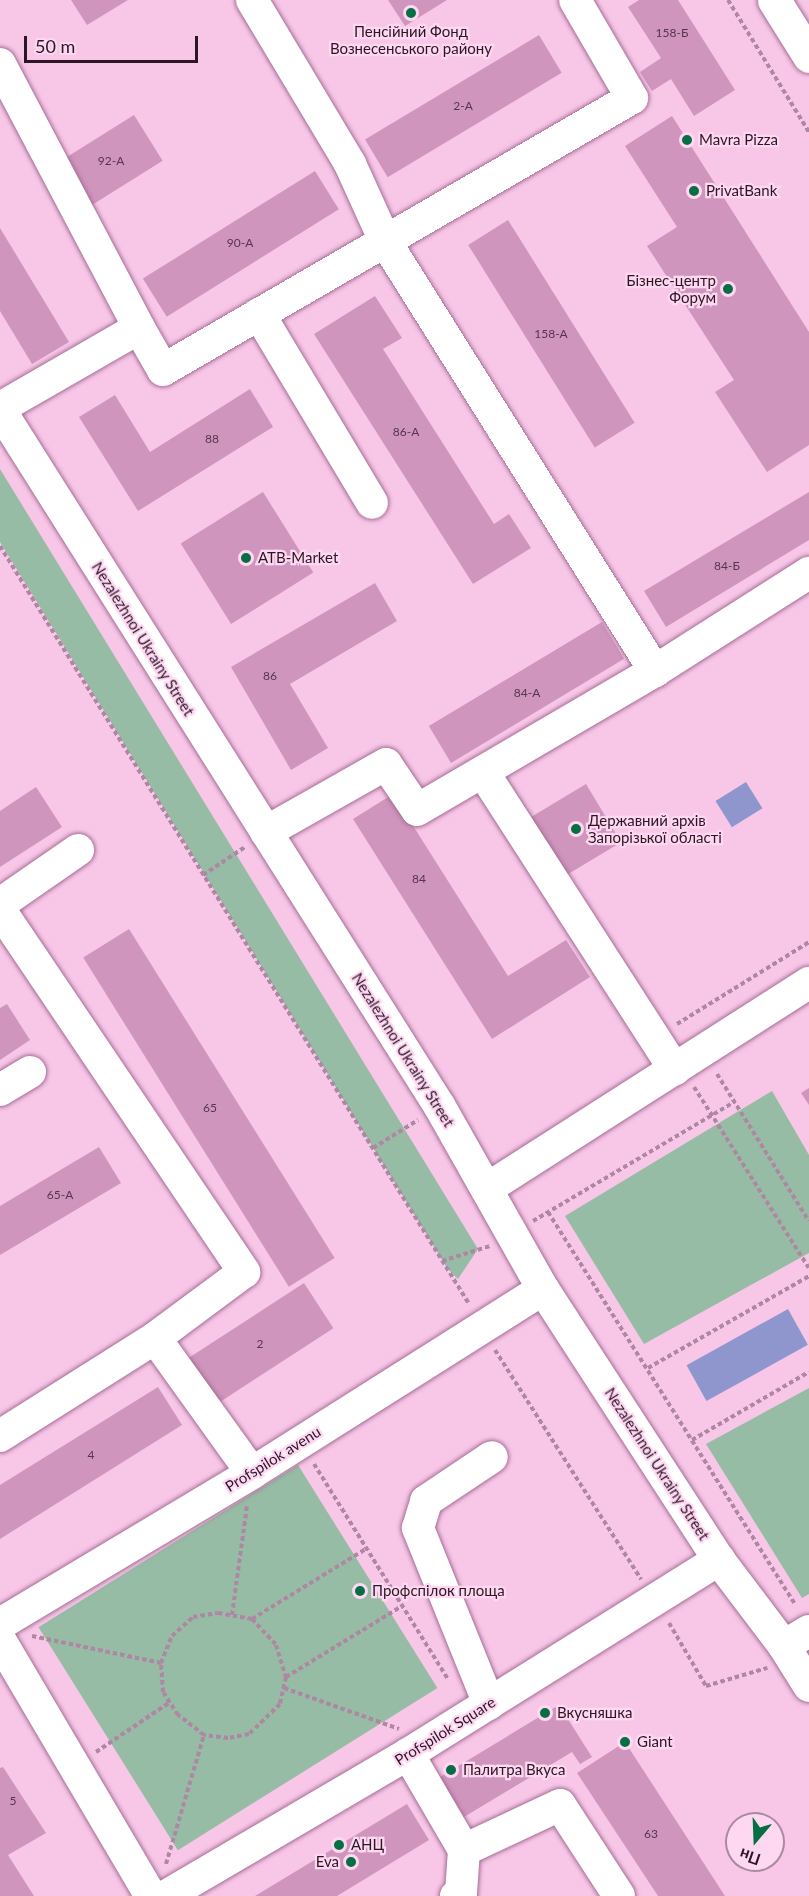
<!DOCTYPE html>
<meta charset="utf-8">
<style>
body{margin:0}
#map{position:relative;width:809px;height:1896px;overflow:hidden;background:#f8c7e8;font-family:Lato,sans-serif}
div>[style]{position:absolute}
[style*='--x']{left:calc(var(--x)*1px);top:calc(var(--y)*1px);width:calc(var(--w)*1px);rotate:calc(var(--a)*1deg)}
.green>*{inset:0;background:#96bca5;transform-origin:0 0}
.water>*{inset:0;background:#8f96cd;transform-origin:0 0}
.building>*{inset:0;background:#d095bd;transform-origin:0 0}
.path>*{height:4px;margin-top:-2px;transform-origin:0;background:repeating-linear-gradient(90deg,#ae87a2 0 4.5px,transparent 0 7.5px)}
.roads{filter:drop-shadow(0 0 2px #a66e95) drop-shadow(0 0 2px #a66e95)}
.minor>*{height:32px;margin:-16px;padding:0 16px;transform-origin:16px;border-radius:16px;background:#fff}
.major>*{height:33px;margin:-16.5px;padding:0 16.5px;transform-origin:16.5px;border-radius:16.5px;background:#fff}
.dots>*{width:16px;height:16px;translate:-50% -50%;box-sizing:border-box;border:3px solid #fed8f1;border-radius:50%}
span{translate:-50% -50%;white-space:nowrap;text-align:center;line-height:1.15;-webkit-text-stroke:4.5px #fed8f1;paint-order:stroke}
.number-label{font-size:12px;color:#55364c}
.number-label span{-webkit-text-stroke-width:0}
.poi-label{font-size:15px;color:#2c1626}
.left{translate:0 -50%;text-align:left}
.right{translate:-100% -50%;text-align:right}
.street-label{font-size:15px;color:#2c1626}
.north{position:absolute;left:725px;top:1812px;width:60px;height:60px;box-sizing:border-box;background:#fed8f1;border:2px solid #aa8aa0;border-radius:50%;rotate:199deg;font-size:16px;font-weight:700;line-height:24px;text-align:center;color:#2c1626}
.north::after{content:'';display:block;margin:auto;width:21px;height:27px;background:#066e45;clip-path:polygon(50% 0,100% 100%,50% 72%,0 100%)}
.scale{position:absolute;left:24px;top:36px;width:174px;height:27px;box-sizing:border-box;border:3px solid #2c1626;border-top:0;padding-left:8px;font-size:18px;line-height:21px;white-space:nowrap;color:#2c1626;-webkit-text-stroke:4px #fed8f1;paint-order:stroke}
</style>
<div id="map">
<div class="green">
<i style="clip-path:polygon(0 469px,478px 1249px,458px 1279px,447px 1268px,0 542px)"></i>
<i style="clip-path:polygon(772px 1091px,809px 1155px,809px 1253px,644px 1344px,565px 1216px)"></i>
<i style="clip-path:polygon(809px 1388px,809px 1594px,802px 1598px,706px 1444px)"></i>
<i style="left:298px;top:1465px;width:263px;height:306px;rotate:58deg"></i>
</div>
<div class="water">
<i style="left:746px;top:782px;width:31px;height:36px;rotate:58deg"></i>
<i style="left:788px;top:1309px;width:41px;height:116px;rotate:61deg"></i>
</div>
<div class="building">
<i style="clip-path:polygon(71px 0,128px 0,87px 25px)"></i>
<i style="clip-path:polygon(388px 0,447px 0,405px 26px)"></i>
<i style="clip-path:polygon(639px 0,678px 0,735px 90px,694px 116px,671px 79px,652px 91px,640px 72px,661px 58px,628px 7px)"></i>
<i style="left:539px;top:35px;width:44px;height:203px;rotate:59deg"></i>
<i style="left:134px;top:115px;width:54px;height:88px;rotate:58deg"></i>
<i style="clip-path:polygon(672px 116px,809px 332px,809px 445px,767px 472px,715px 392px,734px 380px,647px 246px,677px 227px,625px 146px)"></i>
<i style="left:315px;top:171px;width:45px;height:203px;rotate:58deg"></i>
<i style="left:508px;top:220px;width:239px;height:47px;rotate:58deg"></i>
<i style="clip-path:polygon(0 228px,69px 342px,32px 364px,0 311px)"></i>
<i style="clip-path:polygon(375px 296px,402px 338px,383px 349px,494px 524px,509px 514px,531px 548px,473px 584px,314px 334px)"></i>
<i style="clip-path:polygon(250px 389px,273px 427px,138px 511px,79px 417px,115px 395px,150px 452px)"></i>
<i style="left:263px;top:492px;width:95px;height:97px;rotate:58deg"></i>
<i style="clip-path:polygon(809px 492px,809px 540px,666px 627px,644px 591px)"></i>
<i style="clip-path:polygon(375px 583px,397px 621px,290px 684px,328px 748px,291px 770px,231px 667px)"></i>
<i style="left:602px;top:622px;width:43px;height:202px;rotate:59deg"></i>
<i style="left:586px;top:784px;width:68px;height:64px;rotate:59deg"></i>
<i style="clip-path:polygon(36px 787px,62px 827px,0 867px,0 811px)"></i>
<i style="clip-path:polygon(393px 794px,508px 976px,566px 940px,590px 977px,492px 1039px,353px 819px)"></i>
<i style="left:129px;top:929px;width:388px;height:54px;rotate:58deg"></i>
<i style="clip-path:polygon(7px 1004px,30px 1040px,0 1060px,0 1008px)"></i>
<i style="clip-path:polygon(809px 1088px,809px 1105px,801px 1093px)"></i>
<i style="clip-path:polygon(99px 1147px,121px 1183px,0 1255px,0 1206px)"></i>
<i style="left:304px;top:1283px;width:54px;height:140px;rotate:57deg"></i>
<i style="clip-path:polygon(158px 1387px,182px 1425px,0 1539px,0 1485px)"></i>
<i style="clip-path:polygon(559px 1705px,592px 1757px,580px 1764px,572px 1752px,464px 1817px,440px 1777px)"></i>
<i style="clip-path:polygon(625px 1742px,725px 1896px,658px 1896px,577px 1773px)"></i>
<i style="clip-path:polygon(3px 1767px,46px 1833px,8px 1855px,34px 1896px,0 1896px,0 1768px)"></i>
<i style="clip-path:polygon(407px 1804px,429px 1840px,337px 1896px,255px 1896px)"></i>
</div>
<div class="path">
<i style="--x:728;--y:0;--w:155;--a:58.5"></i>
<i style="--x:0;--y:546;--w:891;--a:58.25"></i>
<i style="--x:203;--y:875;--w:50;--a:-33.7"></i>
<i style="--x:677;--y:1024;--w:155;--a:-31.8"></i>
<i style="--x:717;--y:1074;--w:173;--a:58"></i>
<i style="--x:694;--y:1087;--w:214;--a:57.6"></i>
<i style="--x:373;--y:1148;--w:53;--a:-31.9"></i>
<i style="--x:548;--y:1212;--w:463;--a:57.8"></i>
<i style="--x:533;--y:1221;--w:234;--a:-30.6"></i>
<i style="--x:442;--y:1261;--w:50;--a:-17.4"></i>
<i style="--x:495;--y:1350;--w:272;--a:57.5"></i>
<i style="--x:648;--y:1368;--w:185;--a:-29.7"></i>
<i style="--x:692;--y:1440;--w:135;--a:-30.2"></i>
<i style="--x:314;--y:1464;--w:253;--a:58.1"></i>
<i style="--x:232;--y:1615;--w:110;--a:-82.2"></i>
<i style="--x:252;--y:1619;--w:134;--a:-31.6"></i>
<i style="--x:669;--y:1623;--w:73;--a:59.6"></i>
<i style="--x:706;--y:1686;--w:64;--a:-16.4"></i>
<i style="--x:32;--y:1636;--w:132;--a:11.8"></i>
<i style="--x:286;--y:1677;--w:136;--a:-31.5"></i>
<i style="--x:284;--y:1688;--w:122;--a:19.6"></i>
<i style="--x:96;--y:1752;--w:89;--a:-34"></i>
<i style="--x:166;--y:1864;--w:134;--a:-73.6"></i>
<i style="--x:204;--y:1735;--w:33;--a:-142"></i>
<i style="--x:178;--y:1715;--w:27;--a:-123"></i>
<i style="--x:163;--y:1692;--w:29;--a:-94"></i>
<i style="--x:161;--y:1663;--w:29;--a:-68"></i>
<i style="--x:172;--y:1636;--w:28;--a:-42"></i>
<i style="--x:193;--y:1617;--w:25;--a:-9"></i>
<i style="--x:218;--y:1613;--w:35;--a:10"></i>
<i style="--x:252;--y:1619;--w:35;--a:47"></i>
<i style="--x:276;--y:1645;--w:34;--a:73"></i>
<i style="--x:286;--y:1677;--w:28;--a:103"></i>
<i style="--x:280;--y:1704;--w:43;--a:135.9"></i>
<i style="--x:249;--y:1734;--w:21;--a:169"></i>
<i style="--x:228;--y:1738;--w:24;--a:-173"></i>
</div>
<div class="roads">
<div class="minor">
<i style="--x:252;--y:0;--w:191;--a:59.1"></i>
<i style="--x:350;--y:164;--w:85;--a:65.6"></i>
<i style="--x:385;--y:241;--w:508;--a:57.88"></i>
<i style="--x:0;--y:64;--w:298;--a:62.2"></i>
<i style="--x:259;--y:314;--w:220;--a:59.1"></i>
<i style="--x:0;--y:408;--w:160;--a:-29.9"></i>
<i style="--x:139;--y:328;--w:48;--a:60.3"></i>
<i style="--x:163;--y:370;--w:542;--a:-30.11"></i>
<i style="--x:632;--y:98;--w:113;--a:-120.2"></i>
<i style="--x:0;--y:410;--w:824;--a:57.74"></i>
<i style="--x:440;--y:1107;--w:209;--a:60.5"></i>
<i style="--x:543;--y:1289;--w:323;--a:57"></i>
<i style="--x:719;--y:1560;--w:108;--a:52.9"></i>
<i style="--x:784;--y:1646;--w:47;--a:58"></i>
<i style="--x:483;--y:772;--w:354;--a:57.2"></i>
<i style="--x:266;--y:832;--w:138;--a:-29.5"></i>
<i style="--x:386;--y:764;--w:55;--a:56"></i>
<i style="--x:417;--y:810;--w:276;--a:-30.3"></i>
<i style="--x:655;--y:671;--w:183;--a:-32.5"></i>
<i style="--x:0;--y:904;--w:95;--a:-34.7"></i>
<i style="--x:0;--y:910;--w:437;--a:56"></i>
<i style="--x:244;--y:1272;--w:111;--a:143.4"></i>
<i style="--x:155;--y:1338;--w:166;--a:54.3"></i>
<i style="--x:0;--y:1090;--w:35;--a:-31"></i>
<i style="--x:488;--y:1188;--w:381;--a:-32.6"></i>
<i style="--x:0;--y:1436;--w:183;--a:-32.3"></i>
<i style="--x:0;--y:1624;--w:294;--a:-30.9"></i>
<i style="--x:252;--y:1473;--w:344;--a:-32.3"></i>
<i style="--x:0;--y:1640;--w:297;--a:59.5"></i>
<i style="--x:784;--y:1646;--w:29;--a:-31"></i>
<i style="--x:489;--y:1704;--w:190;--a:-112"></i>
<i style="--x:418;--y:1528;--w:28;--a:-73"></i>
<i style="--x:426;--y:1501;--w:79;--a:-33.7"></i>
<i style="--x:408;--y:1754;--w:111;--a:59.7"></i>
<i style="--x:464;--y:1850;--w:43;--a:94"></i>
<i style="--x:461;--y:1893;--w:6;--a:149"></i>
<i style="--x:464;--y:1850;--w:106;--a:-25.1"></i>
<i style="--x:560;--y:1805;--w:108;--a:57"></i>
<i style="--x:166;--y:1896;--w:281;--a:-30.4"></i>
<i style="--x:408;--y:1754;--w:367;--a:-32"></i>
</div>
<div class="major">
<i style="--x:774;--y:0;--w:66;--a:58"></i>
</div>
</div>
<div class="dots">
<i style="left:411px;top:13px;background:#066e45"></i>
<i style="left:687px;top:140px;background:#066e45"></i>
<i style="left:694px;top:191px;background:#066e45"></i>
<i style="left:728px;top:289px;background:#066e45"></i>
<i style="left:246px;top:558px;background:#066e45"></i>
<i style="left:576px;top:829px;background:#066e45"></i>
<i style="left:360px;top:1591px;background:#066e45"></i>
<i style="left:545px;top:1713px;background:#066e45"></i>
<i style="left:625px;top:1742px;background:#066e45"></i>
<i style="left:451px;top:1770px;background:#066e45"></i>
<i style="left:339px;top:1845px;background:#066e45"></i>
<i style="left:351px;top:1862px;background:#066e45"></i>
</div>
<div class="number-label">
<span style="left:672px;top:33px">158-Б</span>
<span style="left:463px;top:106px">2-А</span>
<span style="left:111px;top:161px">92-А</span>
<span style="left:240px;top:243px">90-А</span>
<span style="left:551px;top:334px">158-А</span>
<span style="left:406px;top:432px">86-А</span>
<span style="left:212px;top:439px">88</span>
<span style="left:727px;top:566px">84-Б</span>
<span style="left:270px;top:676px">86</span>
<span style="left:527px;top:693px">84-А</span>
<span style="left:419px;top:879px">84</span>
<span style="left:210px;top:1108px">65</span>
<span style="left:60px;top:1195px">65-А</span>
<span style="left:260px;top:1344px">2</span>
<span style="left:91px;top:1455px">4</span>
<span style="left:13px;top:1801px">5</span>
<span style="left:651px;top:1834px">63</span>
</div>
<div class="poi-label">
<span style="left:411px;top:40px">Пенсійний Фонд<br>Вознесенського району</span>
<span class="left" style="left:699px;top:140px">Mavra Pizza</span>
<span class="left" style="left:706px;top:191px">PrivatBank</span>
<span class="right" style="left:716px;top:289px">Бізнес-центр<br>Форум</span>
<span class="left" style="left:258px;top:558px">ATB-Market</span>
<span class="left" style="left:588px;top:829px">Державний архів<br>Запорізької області</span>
<span class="left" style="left:372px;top:1591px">Профспілок площа</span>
<span class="left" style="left:557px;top:1713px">Вкусняшка</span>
<span class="left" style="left:637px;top:1742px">Giant</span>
<span class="left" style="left:463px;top:1770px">Палитра Вкуса</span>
<span class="left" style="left:351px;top:1845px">АНЦ</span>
<span class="right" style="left:339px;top:1862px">Eva</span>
</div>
<div class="street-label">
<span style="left:143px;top:639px;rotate:58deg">Nezalezhnoi Ukrainy Street</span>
<span style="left:403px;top:1050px;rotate:58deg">Nezalezhnoi Ukrainy Street</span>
<span style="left:273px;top:1459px;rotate:-32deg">Profspilok avenu</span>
<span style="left:657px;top:1464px;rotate:57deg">Nezalezhnoi Ukrainy Street</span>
<span style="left:445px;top:1731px;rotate:-32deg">Profspilok Square</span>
</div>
<div class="north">Пн</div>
<div class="scale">50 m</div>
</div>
